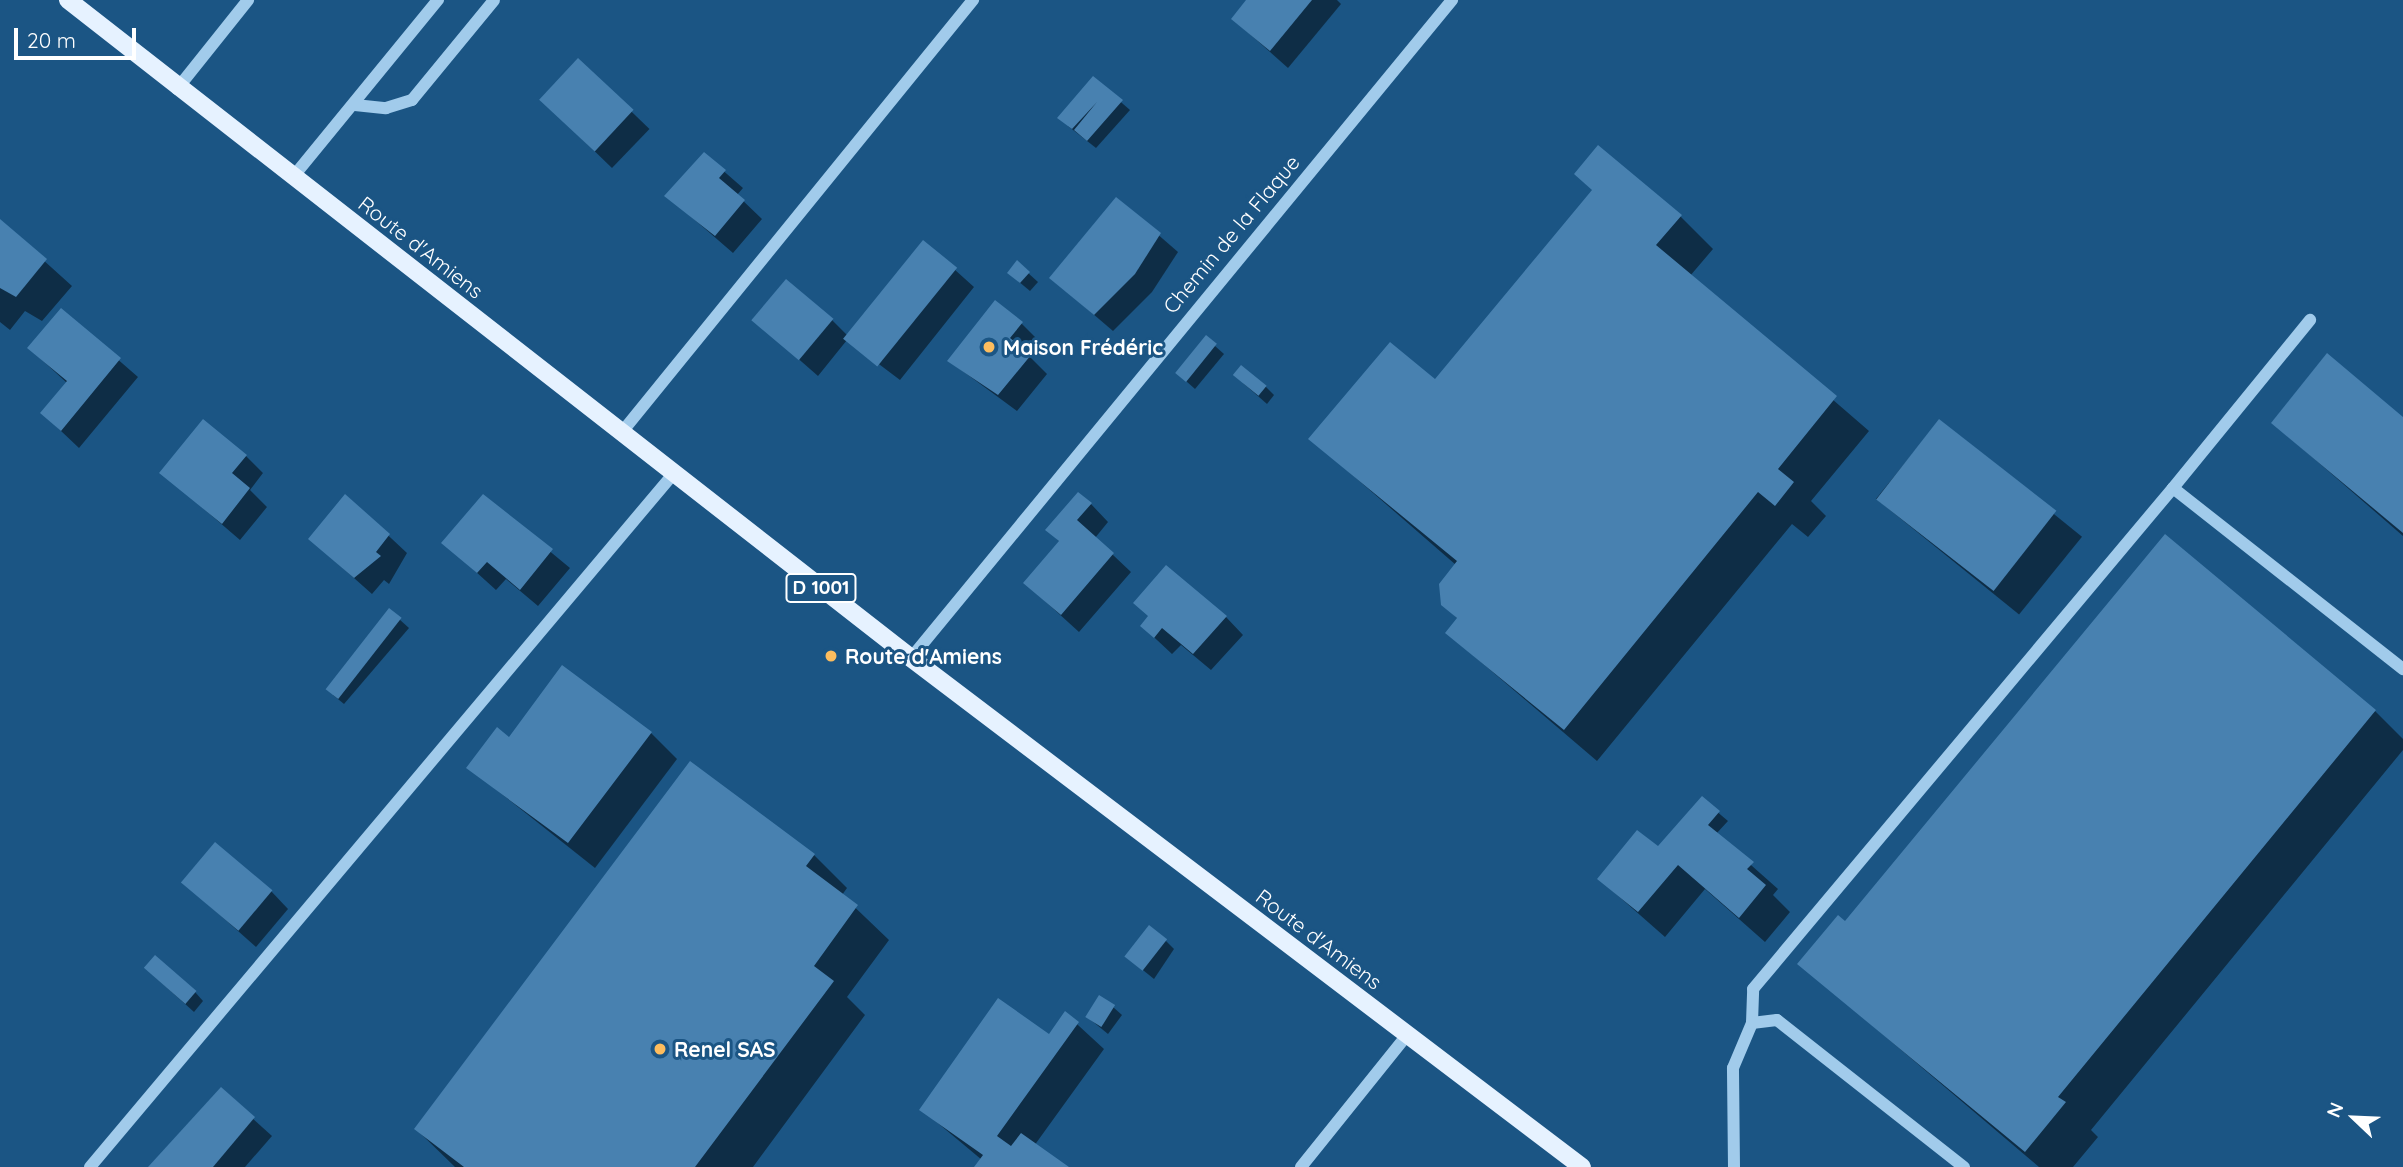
<!DOCTYPE html>
<meta charset="utf-8">
<style>
body{margin:0}
#map{position:relative;width:2403px;height:1167px;overflow:hidden;background:#1b5584;font-family:Quicksand,sans-serif}
div>[style]{position:absolute}
[style*='--x']{left:calc(var(--x)*1px);top:calc(var(--y)*1px);width:calc(var(--w)*1px);rotate:calc(var(--a)*1deg)}
.shadow>*{inset:0;background:#0007;transform-origin:0 0}
.building>*{inset:0;background:#4881b0;transform-origin:0 0}
.minor>*{height:12px;margin:-6px;padding:0 6px;transform-origin:6px;border-radius:6px;background:#a1cbeb}
.major>*{height:18px;margin:-9px;padding:0 9px;transform-origin:9px;border-radius:9px;background:#e6f2ff}
.dots>*{width:19px;height:19px;translate:-50% -50%;box-sizing:border-box;border:4px solid #1b5584;border-radius:50%}
span{translate:-50% -50%;white-space:nowrap;text-align:center;line-height:1.15;-webkit-text-stroke:6px #1b5584;paint-order:stroke}
.shield-label span{padding:2px 5px;background:#1b5584;border:2px solid;border-radius:5px;-webkit-text-stroke-width:0}
.shield-label{font-size:19px;color:#fff;font-weight:700}
.street-label{font-size:21px;color:#fff}
.poi-label{font-size:21px;color:#fff;font-weight:700}
.left{translate:0 -50%;text-align:left}
.north{position:absolute;left:2319px;top:1083px;width:70px;height:70px;-webkit-text-stroke:5px #1b5584;paint-order:stroke;rotate:293deg;font-size:19px;font-weight:700;line-height:28px;text-align:center;color:#fff}
.north::after{content:'';display:block;margin:auto;width:24px;height:32px;background:#fff;clip-path:polygon(50% 0,100% 100%,50% 72%,0 100%)}
.scale{position:absolute;left:14px;top:28px;width:122px;height:32px;box-sizing:border-box;border:4px solid #fff;border-top:0;padding-left:9px;font-size:21px;line-height:24px;white-space:nowrap;color:#fff;-webkit-text-stroke:5px #1b5584;paint-order:stroke}
</style>
<div id="map">
<div class="shadow">
<i style="clip-path:polygon(1249px 0,1337px 0,1341px 4px,1288px 68px,1233px 19px)"></i>
<i style="left:579px;top:61px;width:98px;height:54px;rotate:44deg"></i>
<i style="clip-path:polygon(1093px 78px,1130px 110px,1096px 148px,1068px 126px)"></i>
<i style="clip-path:polygon(704px 154px,743px 188px,737px 195px,762px 219px,733px 253px,666px 195px)"></i>
<i style="clip-path:polygon(1117px 199px,1178px 252px,1152px 292px,1113px 331px,1051px 278px)"></i>
<i style="clip-path:polygon(1680px 216px,1713px 249px,1690px 276px,1869px 431px,1811px 501px,1826px 516px,1808px 537px,1792px 524px,1597px 761px,1447px 633px,1458px 619px,1443px 604px,1456px 565px,1311px 439px,1435px 381px)"></i>
<i style="clip-path:polygon(0 221px,72px 286px,42px 321px,25px 311px,10px 330px,0 322px)"></i>
<i style="clip-path:polygon(924px 242px,974px 287px,900px 380px,847px 340px,818px 376px,754px 320px,832px 320px,847px 335px)"></i>
<i style="clip-path:polygon(1017px 263px,1038px 282px,1030px 291px,1018px 281px)"></i>
<i style="clip-path:polygon(61px 310px,138px 377px,79px 448px,42px 413px,67px 383px,29px 348px)"></i>
<i style="clip-path:polygon(1021px 323px,1039px 341px,1028px 355px,1047px 374px,1017px 411px,949px 361px)"></i>
<i style="clip-path:polygon(1206px 338px,1224px 354px,1195px 389px,1186px 381px)"></i>
<i style="clip-path:polygon(1243px 383px,1266px 387px,1274px 395px,1267px 404px)"></i>
<i style="clip-path:polygon(2403px 419px,2403px 536px,2273px 423px)"></i>
<i style="left:1939px;top:421px;width:184px;height:100px;rotate:39deg"></i>
<i style="clip-path:polygon(246px 456px,263px 473px,250px 490px,267px 507px,240px 540px,162px 473px)"></i>
<i style="clip-path:polygon(346px 496px,407px 553px,389px 584px,384px 580px,372px 594px,310px 539px)"></i>
<i style="clip-path:polygon(483px 496px,570px 568px,538px 606px,506px 579px,496px 590px,444px 543px)"></i>
<i style="clip-path:polygon(1091px 504px,1108px 522px,1095px 538px,1131px 572px,1079px 632px,1025px 583px,1060px 542px,1048px 529px)"></i>
<i style="clip-path:polygon(389px 610px,409px 628px,344px 704px,333px 695px)"></i>
<i style="clip-path:polygon(1226px 617px,1243px 635px,1211px 670px,1181px 645px,1172px 654px,1142px 626px)"></i>
<i style="clip-path:polygon(2375px 711px,2403px 739px,2403px 750px,2091px 1130px,2098px 1137px,2073px 1167px,2039px 1167px,1800px 964px,1845px 923px)"></i>
<i style="clip-path:polygon(651px 733px,677px 759px,595px 868px,469px 768px,510px 739px)"></i>
<i style="clip-path:polygon(1702px 799px,1728px 821px,1716px 834px,1778px 889px,1773px 895px,1790px 912px,1765px 942px,1705px 889px,1665px 937px,1599px 879px,1658px 849px)"></i>
<i style="clip-path:polygon(814px 855px,847px 888px,842px 895px,889px 940px,847px 997px,865px 1015px,753px 1167px,455px 1167px,416px 1129px)"></i>
<i style="clip-path:polygon(184px 883px,271px 891px,288px 909px,256px 947px)"></i>
<i style="clip-path:polygon(1166px 941px,1174px 949px,1154px 979px,1128px 958px)"></i>
<i style="clip-path:polygon(154px 976px,195px 992px,203px 1001px,194px 1012px)"></i>
<i style="clip-path:polygon(1113px 1007px,1122px 1015px,1108px 1034px,1086px 1016px)"></i>
<i style="clip-path:polygon(1066px 1014px,1104px 1049px,1034px 1146px,1063px 1167px,976px 1167px,982px 1160px,921px 1109px,1049px 1036px)"></i>
<i style="clip-path:polygon(221px 1090px,272px 1136px,245px 1167px,151px 1167px)"></i>
</div>
<div class="building">
<i style="clip-path:polygon(1246px 0,1312px 0,1270px 51px,1231px 19px)"></i>
<i style="left:578px;top:58px;width:76px;height:57px;rotate:43deg"></i>
<i style="clip-path:polygon(1093px 76px,1123px 100px,1087px 141px,1074px 130px,1097px 102px,1072px 129px,1057px 118px)"></i>
<i style="clip-path:polygon(1598px 145px,1682px 215px,1656px 245px,1837px 396px,1778px 469px,1794px 482px,1775px 506px,1758px 492px,1564px 730px,1445px 633px,1457px 618px,1441px 605px,1439px 584px,1457px 561px,1308px 439px,1390px 342px,1435px 379px,1592px 190px,1574px 174px)"></i>
<i style="clip-path:polygon(704px 152px,726px 170px,719px 178px,745px 200px,715px 236px,664px 196px)"></i>
<i style="clip-path:polygon(1116px 197px,1161px 233px,1135px 274px,1094px 315px,1049px 278px)"></i>
<i style="clip-path:polygon(0 219px,47px 259px,16px 297px,0 288px)"></i>
<i style="left:923px;top:240px;width:44px;height:127px;rotate:39deg"></i>
<i style="clip-path:polygon(1017px 260px,1030px 272px,1020px 283px,1007px 273px)"></i>
<i style="left:786px;top:279px;width:62px;height:54px;rotate:40deg"></i>
<i style="clip-path:polygon(995px 300px,1023px 322px,1010px 338px,1031px 355px,998px 395px,947px 361px)"></i>
<i style="clip-path:polygon(61px 308px,121px 358px,61px 431px,40px 413px,67px 381px,27px 348px)"></i>
<i style="left:1206px;top:335px;width:14px;height:49px;rotate:39deg"></i>
<i style="clip-path:polygon(2327px 353px,2403px 417px,2403px 533px,2271px 423px)"></i>
<i style="left:1241px;top:365px;width:33px;height:13px;rotate:39deg"></i>
<i style="clip-path:polygon(203px 419px,247px 455px,232px 473px,250px 488px,222px 524px,159px 473px)"></i>
<i style="left:1939px;top:419px;width:149px;height:102px;rotate:38deg"></i>
<i style="clip-path:polygon(1078px 492px,1092px 503px,1077px 520px,1114px 553px,1061px 615px,1023px 583px,1059px 541px,1045px 530px)"></i>
<i style="clip-path:polygon(345px 494px,390px 534px,376px 552px,381px 556px,354px 578px,308px 539px)"></i>
<i style="clip-path:polygon(483px 494px,553px 549px,520px 590px,487px 562px,477px 573px,441px 543px)"></i>
<i style="clip-path:polygon(2165px 534px,2376px 710px,2058px 1097px,2066px 1102px,2025px 1152px,1797px 964px,1838px 915px,1845px 921px)"></i>
<i style="clip-path:polygon(1166px 565px,1227px 616px,1193px 654px,1162px 628px,1154px 638px,1140px 626px,1148px 616px,1133px 603px)"></i>
<i style="left:389px;top:608px;width:16px;height:103px;rotate:38deg"></i>
<i style="clip-path:polygon(562px 665px,652px 732px,568px 843px,466px 768px,497px 727px,509px 737px)"></i>
<i style="clip-path:polygon(690px 761px,815px 854px,806px 866px,858px 905px,814px 966px,834px 981px,695px 1167px,464px 1167px,414px 1129px)"></i>
<i style="clip-path:polygon(1702px 796px,1720px 811px,1708px 825px,1754px 862px,1747px 869px,1766px 885px,1739px 918px,1678px 865px,1638px 912px,1597px 879px,1637px 830px,1658px 846px)"></i>
<i style="left:215px;top:842px;width:75px;height:53px;rotate:40deg"></i>
<i style="left:1149px;top:925px;width:23px;height:40px;rotate:38deg"></i>
<i style="left:155px;top:955px;width:55px;height:17px;rotate:41deg"></i>
<i style="left:1099px;top:995px;width:19px;height:26px;rotate:32deg"></i>
<i style="clip-path:polygon(998px 998px,1049px 1034px,1065px 1011px,1079px 1022px,997px 1136px,1011px 1146px,1021px 1133px,1069px 1167px,974px 1167px,983px 1155px,919px 1110px)"></i>
<i style="clip-path:polygon(221px 1087px,255px 1117px,213px 1167px,148px 1167px)"></i>
</div>
<div class="minor">
<i style="--x:177;--y:89;--w:114;--a:-51.4"></i>
<i style="--x:355;--y:105;--w:31;--a:6"></i>
<i style="--x:386;--y:108;--w:27;--a:-17"></i>
<i style="--x:412;--y:100;--w:129;--a:-50.6"></i>
<i style="--x:293;--y:177;--w:229;--a:-50.7"></i>
<i style="--x:622;--y:432;--w:557;--a:-50.91"></i>
<i style="--x:2173;--y:488;--w:217;--a:-50.8"></i>
<i style="--x:911;--y:658;--w:852;--a:-50.57"></i>
<i style="--x:1752;--y:1023;--w:34;--a:-88"></i>
<i style="--x:1753;--y:989;--w:654;--a:-50.03"></i>
<i style="--x:2173;--y:488;--w:293;--a:38.2"></i>
<i style="--x:90;--y:1167;--w:907;--a:-49.92"></i>
<i style="--x:1301;--y:1167;--w:169;--a:-51.2"></i>
<i style="--x:1734;--y:1167;--w:99;--a:-90.6"></i>
<i style="--x:1733;--y:1068;--w:49;--a:-67.1"></i>
<i style="--x:1752;--y:1023;--w:25;--a:-7"></i>
<i style="--x:1777;--y:1020;--w:238;--a:38.2"></i>
</div>
<div class="major">
<i style="--x:68;--y:0;--w:1069;--a:37.97"></i>
<i style="--x:911;--y:658;--w:842;--a:37.18"></i>
</div>
<div class="dots">
<i style="left:989px;top:347px;background:#fdbd5e"></i>
<i style="left:831px;top:656px;background:#fdbd5e"></i>
<i style="left:660px;top:1049px;background:#fdbd5e"></i>
</div>
<div class="shield-label">
<span style="left:821px;top:588px">D 1001</span>
</div>
<div class="street-label">
<span style="left:1231px;top:234px;rotate:-50deg">Chemin de la Flaque</span>
<span style="left:421px;top:247px;rotate:38deg">Route d'Amiens</span>
<span style="left:1319px;top:939px;rotate:37deg">Route d'Amiens</span>
</div>
<div class="poi-label">
<span class="left" style="left:1003px;top:347px">Maison Frédéric</span>
<span class="left" style="left:845px;top:656px">Route d'Amiens</span>
<span class="left" style="left:674px;top:1049px">Renel SAS</span>
</div>
<div class="north">N</div>
<div class="scale">20 m</div>
</div>
